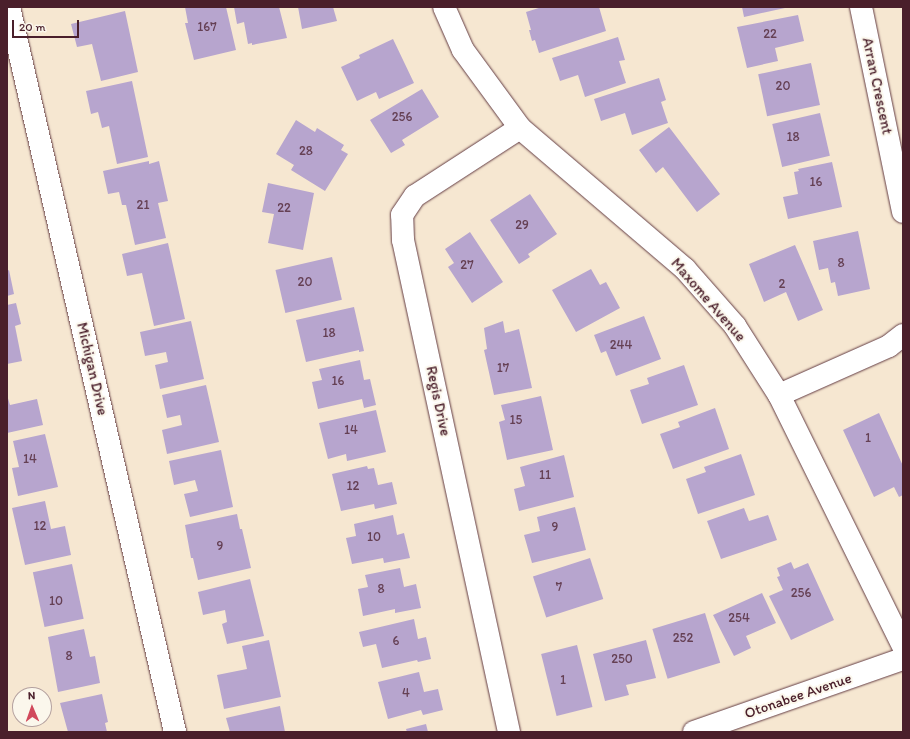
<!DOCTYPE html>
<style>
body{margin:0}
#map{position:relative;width:910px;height:739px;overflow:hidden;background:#f6e7d1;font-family:Itim,sans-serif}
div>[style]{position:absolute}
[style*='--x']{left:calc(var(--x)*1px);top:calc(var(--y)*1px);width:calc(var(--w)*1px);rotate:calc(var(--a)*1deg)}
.building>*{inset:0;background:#b7a5ce;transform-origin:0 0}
.roads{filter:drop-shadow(0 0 1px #643d44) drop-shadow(0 0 1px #643d44)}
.minor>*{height:22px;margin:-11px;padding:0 11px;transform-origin:11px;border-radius:11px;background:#fff}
span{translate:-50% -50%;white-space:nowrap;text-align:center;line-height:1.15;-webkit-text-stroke:4px #fbf7ec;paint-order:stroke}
.number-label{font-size:13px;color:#654054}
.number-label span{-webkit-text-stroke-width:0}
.street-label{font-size:15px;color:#4a1f2b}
.frame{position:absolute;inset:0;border:8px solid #4a1f2b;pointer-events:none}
.north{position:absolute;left:12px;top:687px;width:40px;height:40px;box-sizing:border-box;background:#fbf7ec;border:1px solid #b4a19f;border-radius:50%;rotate:358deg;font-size:11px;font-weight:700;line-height:16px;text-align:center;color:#4a1f2b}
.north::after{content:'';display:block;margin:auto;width:14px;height:18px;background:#d1495b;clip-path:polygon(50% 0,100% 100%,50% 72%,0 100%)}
.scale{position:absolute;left:12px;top:20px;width:67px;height:18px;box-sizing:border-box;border:2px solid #4a1f2b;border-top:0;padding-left:5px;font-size:12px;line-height:14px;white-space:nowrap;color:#4a1f2b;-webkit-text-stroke:3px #fbf7ec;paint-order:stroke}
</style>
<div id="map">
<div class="building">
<i style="clip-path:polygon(185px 7px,226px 7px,236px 50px,194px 60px,185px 23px,188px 23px)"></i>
<i style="clip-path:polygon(234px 7px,279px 7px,287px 38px,252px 45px,252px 43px,248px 44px,244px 22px,237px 24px)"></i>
<i style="clip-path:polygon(298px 7px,333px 7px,337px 21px,302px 29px)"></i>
<i style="clip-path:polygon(542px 7px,599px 7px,606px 31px,539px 53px,535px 40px,532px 41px,529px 30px,531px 30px,526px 12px)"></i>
<i style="clip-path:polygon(742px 7px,784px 7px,785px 8px,744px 17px)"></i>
<i style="clip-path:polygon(125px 11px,138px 72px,101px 81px,92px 44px,77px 47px,71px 24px)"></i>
<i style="clip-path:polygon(798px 15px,804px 41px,775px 48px,778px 61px,747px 68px,737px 27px)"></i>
<i style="clip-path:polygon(618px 37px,625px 60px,619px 61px,626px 83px,585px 97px,578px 75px,560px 81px,552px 58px)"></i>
<i style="clip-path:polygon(393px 39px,414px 83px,379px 99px,376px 92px,357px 101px,341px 67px,360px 58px,359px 55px)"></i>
<i style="left:811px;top:63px;width:43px;height:54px;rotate:78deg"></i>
<i style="clip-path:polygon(659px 78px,666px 100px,661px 102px,668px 123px,632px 135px,625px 113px,601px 121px,594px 99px)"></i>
<i style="clip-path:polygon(132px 81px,148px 157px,117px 164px,109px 126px,102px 128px,98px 112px,91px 114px,86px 91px)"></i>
<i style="clip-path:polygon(422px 89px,439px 117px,402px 140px,405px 145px,391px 153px,370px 120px)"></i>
<i style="left:820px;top:113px;width:44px;height:49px;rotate:77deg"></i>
<i style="clip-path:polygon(296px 120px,315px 132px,317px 128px,344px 145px,341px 150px,348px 154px,325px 191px,291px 170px,294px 165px,276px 154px)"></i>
<i style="clip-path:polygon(669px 127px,720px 194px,697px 212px,663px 167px,656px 173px,639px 150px)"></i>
<i style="clip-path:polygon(149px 161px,149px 164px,159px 161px,168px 201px,158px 203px,166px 238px,135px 245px,126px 205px,122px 205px,119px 192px,108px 194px,103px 171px)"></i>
<i style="clip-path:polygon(832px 162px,842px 207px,788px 219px,783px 197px,798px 194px,794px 172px,799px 171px,798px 169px)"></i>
<i style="clip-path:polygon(268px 183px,314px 193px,303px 250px,268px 243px,274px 214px,262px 212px)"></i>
<i style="clip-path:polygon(530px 194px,557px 234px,528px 254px,530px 257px,519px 264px,490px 220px)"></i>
<i style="clip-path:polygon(858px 231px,870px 289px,838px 296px,835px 282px,831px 283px,828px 268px,819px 270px,813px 241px)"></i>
<i style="clip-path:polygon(470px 232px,503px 282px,472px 303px,448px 267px,454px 263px,445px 249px)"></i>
<i style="clip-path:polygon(168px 243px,185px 319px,154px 326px,142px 273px,127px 276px,122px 254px)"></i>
<i style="clip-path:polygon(795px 245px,823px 310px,798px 321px,786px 292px,764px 302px,749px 264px)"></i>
<i style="left:332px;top:257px;width:44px;height:58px;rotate:77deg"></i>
<i style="clip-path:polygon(591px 269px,600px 285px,606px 282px,620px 308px,576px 332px,552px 290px)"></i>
<i style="clip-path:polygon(9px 270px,14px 294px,7px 296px,7px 271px)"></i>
<i style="clip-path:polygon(16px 303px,21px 324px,15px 326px,22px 361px,7px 364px,7px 305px)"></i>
<i style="clip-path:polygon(354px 307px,364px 351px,359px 352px,359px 350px,306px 362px,296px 320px)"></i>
<i style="clip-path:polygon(644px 316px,661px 359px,616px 376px,606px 351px,601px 353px,594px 335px)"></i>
<i style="clip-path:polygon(191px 321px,204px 379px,160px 389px,155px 365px,168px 362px,166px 352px,145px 356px,140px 332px)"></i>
<i style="clip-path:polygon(503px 321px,505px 333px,519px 329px,532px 388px,494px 395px,484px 350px,487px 349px,484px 328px)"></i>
<i style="clip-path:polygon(360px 360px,364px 380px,370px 379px,376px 405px,364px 408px,362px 399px,318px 409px,312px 382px,322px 380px,319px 369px)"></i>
<i style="clip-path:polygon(684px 365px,698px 405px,642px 424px,630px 390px,649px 384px,647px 378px)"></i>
<i style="clip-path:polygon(206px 385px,219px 442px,167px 454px,162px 430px,182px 425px,180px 415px,167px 418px,162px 395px)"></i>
<i style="clip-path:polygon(7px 395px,10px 405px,37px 399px,43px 425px,7px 433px)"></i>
<i style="clip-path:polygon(541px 396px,553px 450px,507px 460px,499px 422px,505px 420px,501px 405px)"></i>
<i style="clip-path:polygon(715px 408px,729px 449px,673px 469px,660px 434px,680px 427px,678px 422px)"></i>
<i style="clip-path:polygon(376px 410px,386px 452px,347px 461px,346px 454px,328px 459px,319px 423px)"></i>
<i style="clip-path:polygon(879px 413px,903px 466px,903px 495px,899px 497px,894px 487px,874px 497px,843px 430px)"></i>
<i style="clip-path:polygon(45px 434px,58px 487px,18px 496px,12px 468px,19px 467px,13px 441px)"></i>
<i style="clip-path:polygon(221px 450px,233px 507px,190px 517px,184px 494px,198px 491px,195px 480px,174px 485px,169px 461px)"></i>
<i style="clip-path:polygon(741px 454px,755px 495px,698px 514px,686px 479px,706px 472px,704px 467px)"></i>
<i style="clip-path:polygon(564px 455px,574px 497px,519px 511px,514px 489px,525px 486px,520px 467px)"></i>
<i style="clip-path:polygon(367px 466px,368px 469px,374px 468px,378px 485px,392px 482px,397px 504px,375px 509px,374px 504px,341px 511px,332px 474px)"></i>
<i style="clip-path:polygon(45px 501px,51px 529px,65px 526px,71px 555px,25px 565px,12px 508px)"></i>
<i style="clip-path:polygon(575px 507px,586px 550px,532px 563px,524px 535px,540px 531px,537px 517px)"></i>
<i style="clip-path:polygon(744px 508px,749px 521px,768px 515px,777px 540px,721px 559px,707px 521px)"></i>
<i style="clip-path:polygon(237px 514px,240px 529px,242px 529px,251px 568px,198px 580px,193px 558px,191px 558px,185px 525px)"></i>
<i style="clip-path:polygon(393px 515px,397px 535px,404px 533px,410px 558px,384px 563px,383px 558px,352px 564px,346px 538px,356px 536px,354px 524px)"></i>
<i style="left:590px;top:558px;width:43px;height:60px;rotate:72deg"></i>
<i style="clip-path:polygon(791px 562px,794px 569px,808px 563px,834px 620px,791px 640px,769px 596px,783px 590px,777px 577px,780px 576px,777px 568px)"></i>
<i style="left:72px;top:564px;width:56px;height:40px;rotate:78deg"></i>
<i style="clip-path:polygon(400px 568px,404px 587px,416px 584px,421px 608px,395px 613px,395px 609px,363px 616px,358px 589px,368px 587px,365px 575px)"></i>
<i style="clip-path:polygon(250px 579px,264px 636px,227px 644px,222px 624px,227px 622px,225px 610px,203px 615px,198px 592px)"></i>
<i style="clip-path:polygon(762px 593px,776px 623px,746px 636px,751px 648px,734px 656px,713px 615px)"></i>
<i style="left:705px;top:613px;width:52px;height:55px;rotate:73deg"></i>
<i style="clip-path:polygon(414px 619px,418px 639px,426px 637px,431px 659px,418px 662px,417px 660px,382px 668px,376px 644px,363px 647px,359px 632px)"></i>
<i style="clip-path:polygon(84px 629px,90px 657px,95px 656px,100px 683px,58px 692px,48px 637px)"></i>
<i style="clip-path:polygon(269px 640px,281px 697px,224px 709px,217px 675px,247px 669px,242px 646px)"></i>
<i style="clip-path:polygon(646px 640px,656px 678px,626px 685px,629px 695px,605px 701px,593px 654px)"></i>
<i style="left:577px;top:645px;width:64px;height:37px;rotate:76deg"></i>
<i style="clip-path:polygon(419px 672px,424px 692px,438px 689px,443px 710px,423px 715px,421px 710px,388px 719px,378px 682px)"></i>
<i style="clip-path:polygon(102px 694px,108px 722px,105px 723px,107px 732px,68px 732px,60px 703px)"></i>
<i style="clip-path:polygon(280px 706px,285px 732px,230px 732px,226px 718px)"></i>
<i style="clip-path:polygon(426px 724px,428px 732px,407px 732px,406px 729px)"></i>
</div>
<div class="roads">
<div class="minor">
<i style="--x:9;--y:7;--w:744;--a:77.1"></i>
<i style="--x:444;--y:7;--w:47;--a:66.2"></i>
<i style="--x:463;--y:50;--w:97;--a:53.8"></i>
<i style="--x:520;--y:128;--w:217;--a:40.5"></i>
<i style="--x:685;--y:269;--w:76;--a:48.7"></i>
<i style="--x:735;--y:326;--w:82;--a:57.5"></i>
<i style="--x:779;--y:395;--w:280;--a:63.7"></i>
<i style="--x:861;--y:7;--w:209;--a:78.4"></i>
<i style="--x:779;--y:395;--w:120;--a:-24"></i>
<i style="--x:889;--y:346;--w:18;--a:-38"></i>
<i style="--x:509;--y:732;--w:503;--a:-102.16"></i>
<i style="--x:403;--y:240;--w:25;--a:-92"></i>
<i style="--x:402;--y:215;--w:23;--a:-56"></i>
<i style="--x:415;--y:196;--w:125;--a:-32.9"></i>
<i style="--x:694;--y:732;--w:221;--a:-19.3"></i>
</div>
</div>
<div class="number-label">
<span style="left:207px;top:27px">167</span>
<span style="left:770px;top:34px">22</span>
<span style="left:783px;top:86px">20</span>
<span style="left:402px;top:117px">256</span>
<span style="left:793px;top:137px">18</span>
<span style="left:306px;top:151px">28</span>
<span style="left:816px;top:182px">16</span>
<span style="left:143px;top:205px">21</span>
<span style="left:284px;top:208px">22</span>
<span style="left:522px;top:225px">29</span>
<span style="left:841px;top:263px">8</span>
<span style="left:467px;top:265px">27</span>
<span style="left:305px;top:282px">20</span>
<span style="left:782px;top:284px">2</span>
<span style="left:329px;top:333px">18</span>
<span style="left:621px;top:345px">244</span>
<span style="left:503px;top:368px">17</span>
<span style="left:338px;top:381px">16</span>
<span style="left:516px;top:420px">15</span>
<span style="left:351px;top:430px">14</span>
<span style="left:868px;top:438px">1</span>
<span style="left:30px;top:459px">14</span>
<span style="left:545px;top:475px">11</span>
<span style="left:353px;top:486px">12</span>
<span style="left:40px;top:526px">12</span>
<span style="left:555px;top:527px">9</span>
<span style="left:374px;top:537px">10</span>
<span style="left:220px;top:546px">9</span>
<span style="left:559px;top:587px">7</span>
<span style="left:381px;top:589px">8</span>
<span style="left:801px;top:593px">256</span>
<span style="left:56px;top:601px">10</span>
<span style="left:739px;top:618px">254</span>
<span style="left:683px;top:638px">252</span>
<span style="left:396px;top:641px">6</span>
<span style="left:69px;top:656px">8</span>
<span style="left:622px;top:659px">250</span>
<span style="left:563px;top:680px">1</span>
<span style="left:406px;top:693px">4</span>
</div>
<div class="street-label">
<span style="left:877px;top:86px;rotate:78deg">Arran Crescent</span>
<span style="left:708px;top:300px;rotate:49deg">Maxome Avenue</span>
<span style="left:92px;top:369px;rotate:77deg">Michigan Drive</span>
<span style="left:438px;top:401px;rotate:78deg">Regis Drive</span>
<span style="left:798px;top:696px;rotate:-19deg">Otonabee Avenue</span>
</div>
<div class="frame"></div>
<div class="north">N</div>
<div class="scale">20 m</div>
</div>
